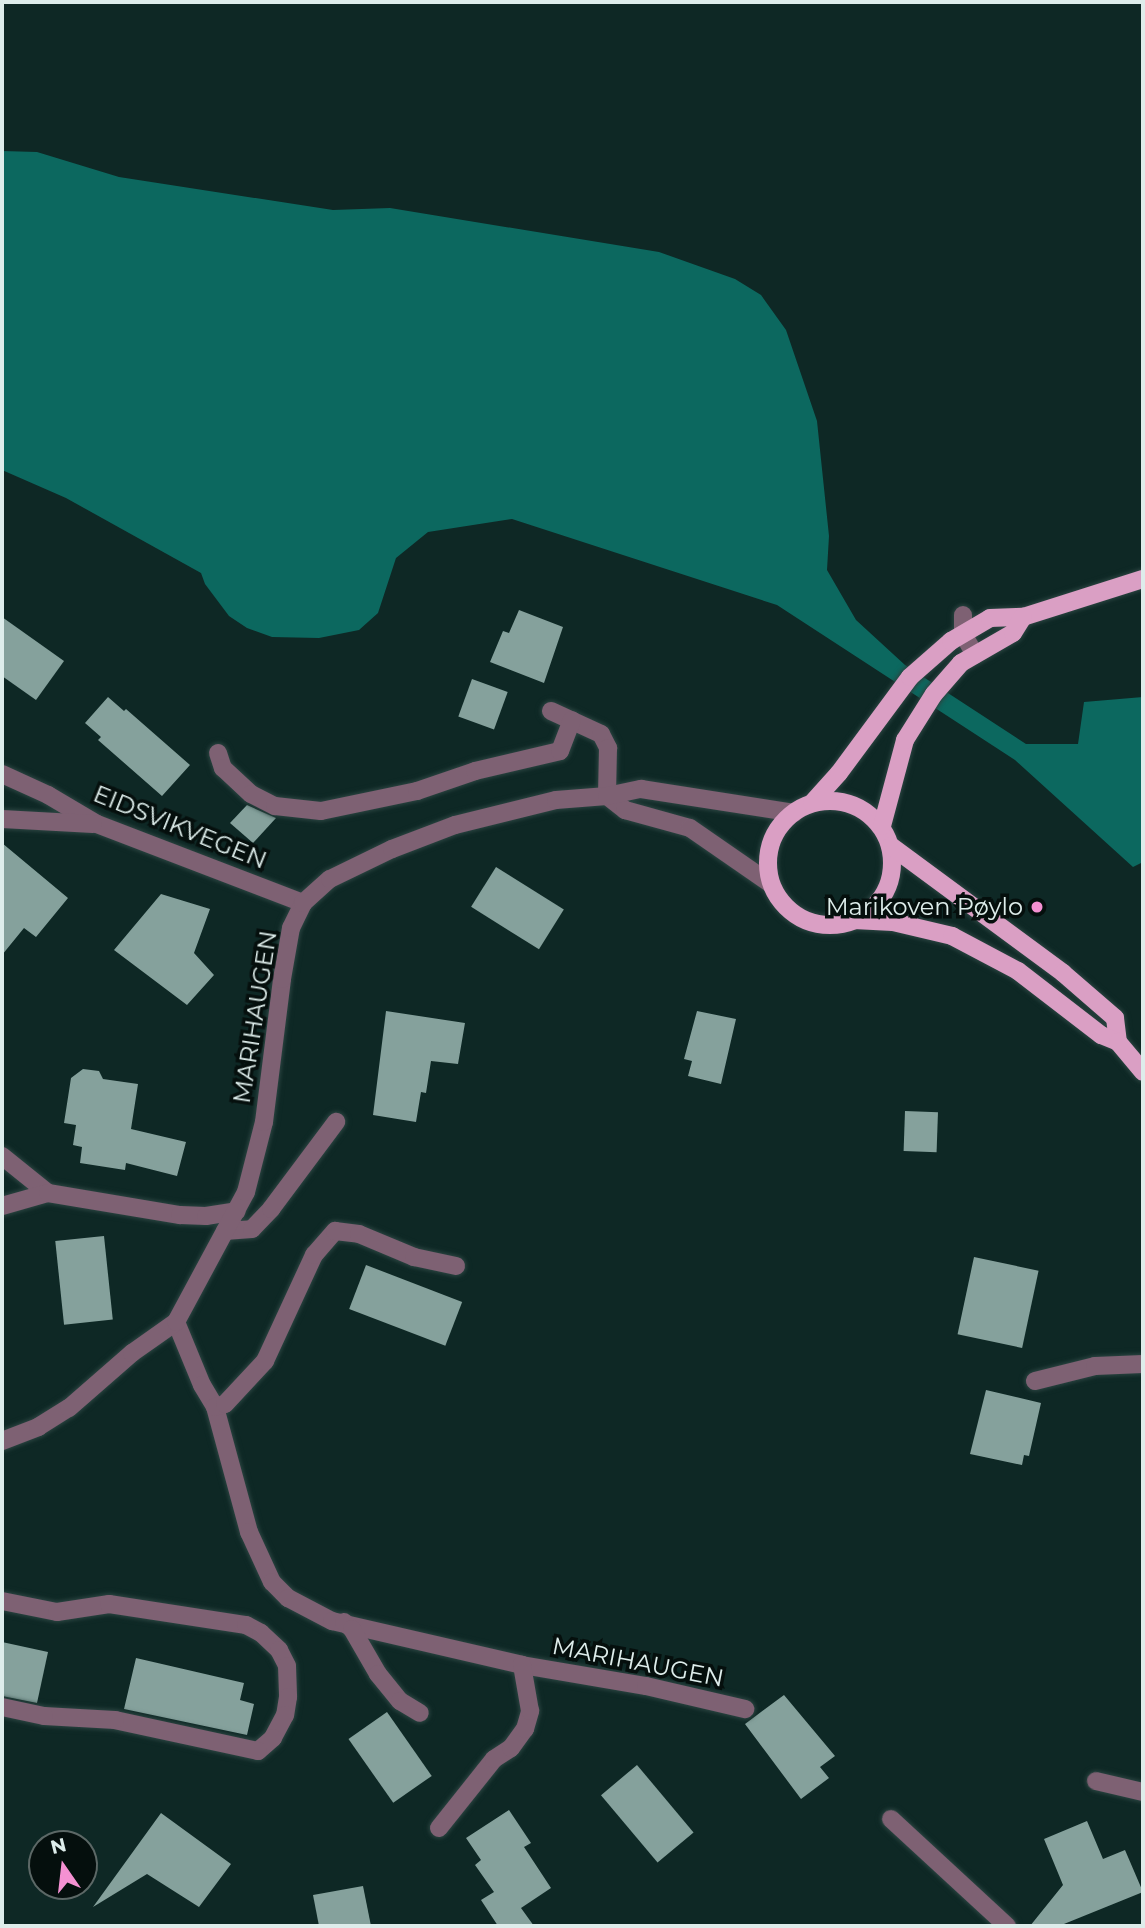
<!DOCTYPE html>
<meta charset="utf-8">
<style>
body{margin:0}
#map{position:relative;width:1145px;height:1928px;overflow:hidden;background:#0e2825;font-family:Montserrat,sans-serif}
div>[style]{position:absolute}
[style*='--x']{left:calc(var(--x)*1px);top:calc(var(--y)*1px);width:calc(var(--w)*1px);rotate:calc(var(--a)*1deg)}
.water>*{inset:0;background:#0c685f}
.building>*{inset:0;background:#85a19c;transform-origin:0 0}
.roads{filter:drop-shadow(0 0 2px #2b4441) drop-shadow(0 0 2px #2b4441)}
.minor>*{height:18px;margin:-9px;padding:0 9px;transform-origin:9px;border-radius:9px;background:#7e6173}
.major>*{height:18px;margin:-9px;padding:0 9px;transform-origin:9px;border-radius:9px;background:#da9fc4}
.major>.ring{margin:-9px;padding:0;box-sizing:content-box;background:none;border:18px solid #da9fc4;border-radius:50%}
.dots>*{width:19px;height:19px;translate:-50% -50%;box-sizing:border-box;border:4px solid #050f0d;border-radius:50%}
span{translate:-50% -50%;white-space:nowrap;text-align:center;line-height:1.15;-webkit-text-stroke:7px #050f0d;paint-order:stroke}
.street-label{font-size:24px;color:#deedeb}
.poi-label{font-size:24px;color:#deedeb}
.right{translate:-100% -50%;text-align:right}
.frame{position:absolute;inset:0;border:4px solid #deedeb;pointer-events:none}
.north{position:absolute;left:28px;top:1830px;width:70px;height:70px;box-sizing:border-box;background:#050f0d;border:2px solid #5c6866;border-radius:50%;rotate:346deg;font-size:19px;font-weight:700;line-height:28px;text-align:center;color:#deedeb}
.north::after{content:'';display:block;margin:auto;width:24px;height:32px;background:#f591d2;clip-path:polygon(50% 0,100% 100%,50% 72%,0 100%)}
</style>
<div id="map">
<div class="water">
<i style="clip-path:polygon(2px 151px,37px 152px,119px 177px,333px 210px,390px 208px,659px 252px,735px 279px,761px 295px,786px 330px,817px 421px,829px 536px,827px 570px,856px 620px,905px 665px,1026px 744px,1078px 744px,1084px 702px,1143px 697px,1143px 862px,1133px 867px,1015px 760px,777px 605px,512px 519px,428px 532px,396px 558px,378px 613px,359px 630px,319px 638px,272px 637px,247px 628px,229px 616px,205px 584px,201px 573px,66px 498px,2px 470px)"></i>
</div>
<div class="building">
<i style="clip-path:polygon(519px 610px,563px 627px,544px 683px,490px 662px,503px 631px,509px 633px)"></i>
<i style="clip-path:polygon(2px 617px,64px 661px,36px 700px,2px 676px)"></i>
<i style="left:472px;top:679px;width:38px;height:40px;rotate:20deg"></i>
<i style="clip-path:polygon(108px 697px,124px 711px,126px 709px,190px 765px,162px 796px,98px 740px,101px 737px,85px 723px)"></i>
<i style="clip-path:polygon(247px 805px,276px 818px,253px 843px,230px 823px)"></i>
<i style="clip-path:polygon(2px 843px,68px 898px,36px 937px,24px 928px,2px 955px)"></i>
<i style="left:496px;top:867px;width:80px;height:47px;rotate:32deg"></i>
<i style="clip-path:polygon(161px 894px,210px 909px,194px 953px,214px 975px,187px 1005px,114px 950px)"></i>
<i style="clip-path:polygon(386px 1011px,465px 1023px,458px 1064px,431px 1061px,426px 1093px,421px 1092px,416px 1122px,373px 1115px)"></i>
<i style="clip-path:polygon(697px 1011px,736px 1019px,721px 1084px,688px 1076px,692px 1061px,684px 1059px)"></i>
<i style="clip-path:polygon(83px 1069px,99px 1071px,103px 1079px,138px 1084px,131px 1129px,186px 1142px,177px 1176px,126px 1163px,125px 1170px,80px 1163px,82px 1147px,73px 1145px,76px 1125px,64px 1123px,71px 1078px)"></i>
<i style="left:905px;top:1111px;width:33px;height:40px;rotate:2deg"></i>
<i style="left:104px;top:1236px;width:84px;height:49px;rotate:84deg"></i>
<i style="left:974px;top:1257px;width:66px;height:79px;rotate:12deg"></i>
<i style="left:366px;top:1265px;width:103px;height:47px;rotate:21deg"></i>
<i style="clip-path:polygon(986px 1390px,1041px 1403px,1029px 1456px,1024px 1455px,1022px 1465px,970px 1454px)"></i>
<i style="clip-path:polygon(2px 1642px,48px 1652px,37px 1703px,2px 1696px)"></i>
<i style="clip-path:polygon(136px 1658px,244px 1683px,240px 1700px,254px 1704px,247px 1735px,124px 1709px)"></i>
<i style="clip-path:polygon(784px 1695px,835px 1756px,820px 1767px,829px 1778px,801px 1799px,745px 1724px)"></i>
<i style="left:387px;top:1712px;width:78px;height:47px;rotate:55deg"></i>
<i style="left:637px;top:1765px;width:88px;height:47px;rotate:50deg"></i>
<i style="clip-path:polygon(509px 1810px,531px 1843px,524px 1847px,551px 1888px,521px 1908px,534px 1926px,498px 1926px,481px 1900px,494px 1892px,475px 1865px,481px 1860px,466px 1838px)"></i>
<i style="clip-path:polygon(161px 1813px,231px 1864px,199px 1907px,147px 1874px,93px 1907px)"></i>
<i style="clip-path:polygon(1087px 1821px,1103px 1859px,1125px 1850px,1143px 1892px,1059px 1926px,1030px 1926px,1063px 1885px,1044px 1839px)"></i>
<i style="clip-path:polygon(363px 1886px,371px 1926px,319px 1926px,313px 1895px)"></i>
</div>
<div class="roads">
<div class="minor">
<i style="--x:963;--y:615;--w:19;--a:90"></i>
<i style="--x:963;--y:634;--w:24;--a:60"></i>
<i style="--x:551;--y:711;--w:55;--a:24.7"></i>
<i style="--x:601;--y:734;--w:16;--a:63"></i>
<i style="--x:608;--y:748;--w:48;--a:91.2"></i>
<i style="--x:218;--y:753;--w:16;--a:72"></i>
<i style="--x:223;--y:768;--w:38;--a:43"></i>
<i style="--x:251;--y:794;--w:27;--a:27"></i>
<i style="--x:275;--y:806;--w:46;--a:6.2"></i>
<i style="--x:321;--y:811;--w:98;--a:-11.8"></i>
<i style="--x:417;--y:791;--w:61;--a:-19"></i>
<i style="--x:475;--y:771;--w:87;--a:-13.2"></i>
<i style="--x:560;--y:751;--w:33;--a:-69"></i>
<i style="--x:2;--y:774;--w:51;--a:24.5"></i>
<i style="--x:48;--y:795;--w:57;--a:30.6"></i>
<i style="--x:97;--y:824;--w:221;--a:21"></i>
<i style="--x:607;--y:796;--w:23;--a:38"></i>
<i style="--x:625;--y:810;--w:67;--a:15.5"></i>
<i style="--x:690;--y:828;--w:98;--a:34.7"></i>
<i style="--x:2;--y:819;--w:91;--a:3.1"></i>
<i style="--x:2;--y:1156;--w:59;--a:38.8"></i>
<i style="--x:2;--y:1206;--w:48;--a:-15.8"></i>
<i style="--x:48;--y:1193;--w:134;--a:9.5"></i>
<i style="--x:180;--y:1215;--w:26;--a:2"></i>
<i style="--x:206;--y:1216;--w:31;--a:-9"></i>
<i style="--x:225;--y:1231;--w:27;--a:-4"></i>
<i style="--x:252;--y:1229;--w:28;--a:-46"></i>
<i style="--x:271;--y:1209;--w:109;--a:-53.2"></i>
<i style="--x:176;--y:1322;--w:68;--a:67.6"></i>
<i style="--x:202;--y:1385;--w:26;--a:59"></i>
<i style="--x:215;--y:1407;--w:130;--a:74.8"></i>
<i style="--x:249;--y:1532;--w:55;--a:65.3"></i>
<i style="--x:272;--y:1582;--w:23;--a:45"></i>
<i style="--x:288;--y:1598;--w:50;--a:27.6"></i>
<i style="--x:332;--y:1621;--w:195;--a:13"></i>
<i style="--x:522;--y:1665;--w:126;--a:9.6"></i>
<i style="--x:646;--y:1686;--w:102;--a:13.1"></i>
<i style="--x:1035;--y:1381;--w:62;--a:-14"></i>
<i style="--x:1095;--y:1366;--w:48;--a:-2.4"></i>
<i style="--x:215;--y:1407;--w:10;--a:-17"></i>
<i style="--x:225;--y:1404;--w:59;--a:-47.1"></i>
<i style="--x:265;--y:1361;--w:117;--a:-65.2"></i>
<i style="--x:314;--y:1255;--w:32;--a:-49"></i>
<i style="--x:335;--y:1231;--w:24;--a:7"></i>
<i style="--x:359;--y:1234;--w:60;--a:22.7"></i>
<i style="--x:414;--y:1257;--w:43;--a:12.1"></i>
<i style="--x:2;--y:1441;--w:39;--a:-21"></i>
<i style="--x:38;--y:1427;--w:36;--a:-32"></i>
<i style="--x:69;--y:1408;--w:84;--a:-41.1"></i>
<i style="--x:132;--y:1353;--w:54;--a:-35.2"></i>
<i style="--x:176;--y:1322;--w:148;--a:-61.7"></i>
<i style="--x:246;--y:1192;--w:72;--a:-75.6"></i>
<i style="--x:264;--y:1122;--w:144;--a:-82.8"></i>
<i style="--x:282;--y:979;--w:52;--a:-80"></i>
<i style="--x:291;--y:928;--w:28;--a:-64"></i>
<i style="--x:303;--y:903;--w:36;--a:-42"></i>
<i style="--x:330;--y:879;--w:69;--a:-25.8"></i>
<i style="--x:392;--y:849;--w:67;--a:-20.9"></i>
<i style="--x:455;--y:825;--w:104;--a:-13.9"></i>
<i style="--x:556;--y:800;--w:51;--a:-4.5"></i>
<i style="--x:607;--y:796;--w:35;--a:-12"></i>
<i style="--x:641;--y:789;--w:155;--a:8.9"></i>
<i style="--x:2;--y:1601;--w:56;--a:11.3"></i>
<i style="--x:57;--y:1612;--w:53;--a:-8.7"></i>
<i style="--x:109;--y:1604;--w:139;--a:8.7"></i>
<i style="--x:246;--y:1625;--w:17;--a:28"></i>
<i style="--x:261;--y:1633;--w:25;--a:43"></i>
<i style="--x:279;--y:1650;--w:18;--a:63"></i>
<i style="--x:287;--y:1666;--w:31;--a:88"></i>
<i style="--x:288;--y:1697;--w:18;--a:99"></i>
<i style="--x:285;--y:1715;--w:26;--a:118"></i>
<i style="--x:273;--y:1738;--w:20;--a:139"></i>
<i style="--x:258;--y:1751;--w:146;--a:-167.8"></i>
<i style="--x:115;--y:1720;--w:71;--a:-176.8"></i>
<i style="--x:44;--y:1716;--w:43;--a:-167.9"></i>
<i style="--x:344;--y:1622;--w:11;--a:41"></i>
<i style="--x:352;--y:1629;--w:52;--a:60"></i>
<i style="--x:378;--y:1674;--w:35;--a:51"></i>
<i style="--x:400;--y:1701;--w:23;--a:31"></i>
<i style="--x:1096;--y:1781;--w:48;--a:13.2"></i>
<i style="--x:891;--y:1819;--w:158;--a:42.7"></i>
<i style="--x:439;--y:1828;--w:88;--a:-51.4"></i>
<i style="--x:494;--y:1759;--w:20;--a:-33"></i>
<i style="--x:511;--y:1748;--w:24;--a:-54"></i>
<i style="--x:525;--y:1729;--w:19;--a:-74"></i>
<i style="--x:530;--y:1711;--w:47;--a:-99.9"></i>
</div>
<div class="major">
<i class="ring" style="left:768px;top:801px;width:106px;height:106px"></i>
<i style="--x:812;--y:803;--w:40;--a:-48"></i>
<i style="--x:839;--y:773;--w:119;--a:-53.5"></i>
<i style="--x:910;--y:677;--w:55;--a:-41.3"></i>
<i style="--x:951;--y:641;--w:45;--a:-30.5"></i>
<i style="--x:990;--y:618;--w:33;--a:-2"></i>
<i style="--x:1023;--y:617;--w:126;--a:-17.6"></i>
<i style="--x:882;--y:826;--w:89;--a:-75"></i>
<i style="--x:905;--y:740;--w:54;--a:-57.8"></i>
<i style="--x:934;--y:694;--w:41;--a:-48.9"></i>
<i style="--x:961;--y:663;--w:60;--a:-30"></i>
<i style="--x:1013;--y:633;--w:19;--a:-58"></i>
<i style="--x:891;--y:846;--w:214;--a:36.4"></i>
<i style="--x:1063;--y:973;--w:69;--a:40.9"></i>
<i style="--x:1115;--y:1018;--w:24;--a:83"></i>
<i style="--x:854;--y:920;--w:39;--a:3"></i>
<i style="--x:893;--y:922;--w:61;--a:13.3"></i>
<i style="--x:952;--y:936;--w:75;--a:27.9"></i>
<i style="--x:1018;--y:971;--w:105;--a:37.6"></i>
<i style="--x:1101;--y:1035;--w:18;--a:22"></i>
<i style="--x:1118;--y:1042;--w:39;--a:50"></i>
</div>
</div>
<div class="dots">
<i style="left:1037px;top:907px;background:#f591d2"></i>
</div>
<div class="street-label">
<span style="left:180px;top:827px;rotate:22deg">EIDSVIKVEGEN</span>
<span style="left:255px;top:1017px;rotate:-81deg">MARIHAUGEN</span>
<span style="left:638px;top:1662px;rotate:11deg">MARIHAUGEN</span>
</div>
<div class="poi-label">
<span class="right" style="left:1023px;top:907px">Marikoven Pøylo</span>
</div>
<div class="frame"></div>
<div class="north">N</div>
</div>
